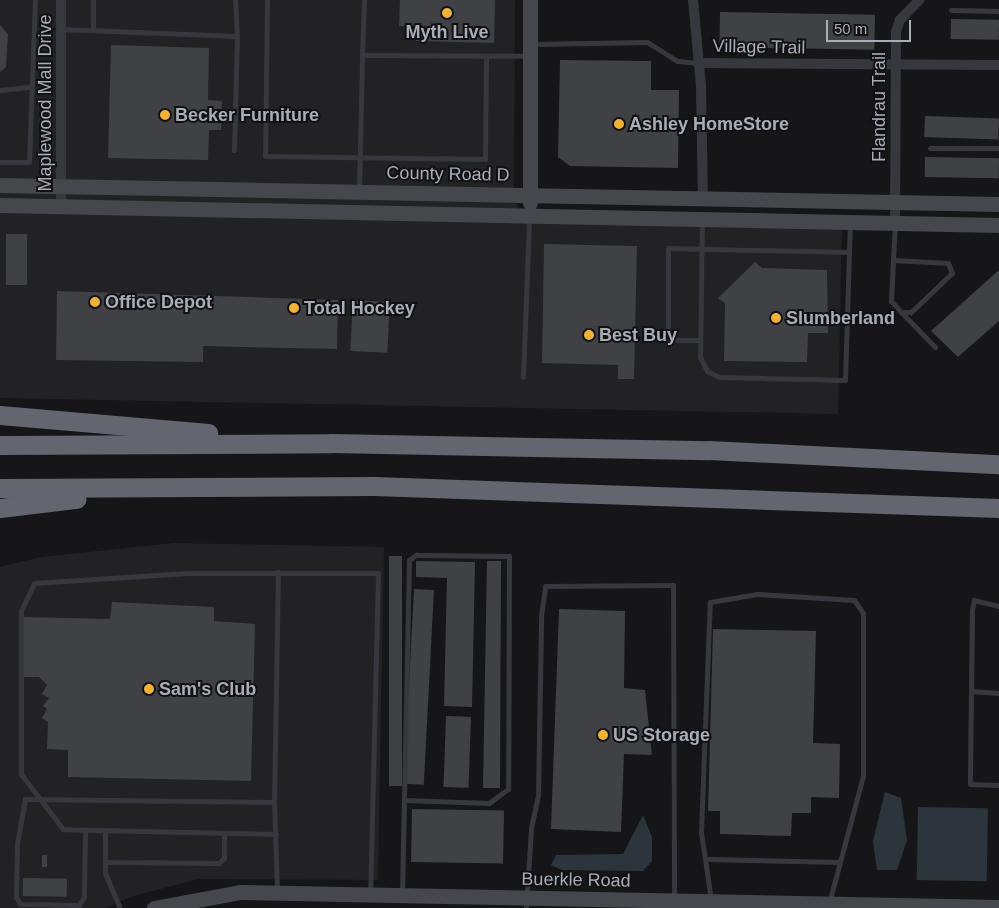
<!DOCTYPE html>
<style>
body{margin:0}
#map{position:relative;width:999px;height:908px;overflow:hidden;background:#161618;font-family:Helvetica,sans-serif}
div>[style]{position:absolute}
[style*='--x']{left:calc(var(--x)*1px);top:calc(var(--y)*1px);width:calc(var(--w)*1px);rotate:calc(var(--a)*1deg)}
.built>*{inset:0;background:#222225}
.water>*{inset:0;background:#2c353c;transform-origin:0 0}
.building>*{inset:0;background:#404145;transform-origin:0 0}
.lane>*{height:5px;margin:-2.5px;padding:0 2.5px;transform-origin:2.5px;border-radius:2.5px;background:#37383d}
.street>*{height:10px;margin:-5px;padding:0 5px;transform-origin:5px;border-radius:5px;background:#37383d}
.secondary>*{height:15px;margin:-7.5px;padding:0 7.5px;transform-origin:7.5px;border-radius:7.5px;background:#45474d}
.highway>*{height:19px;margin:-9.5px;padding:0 9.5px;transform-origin:9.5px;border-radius:9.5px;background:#63666e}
.dots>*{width:14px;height:14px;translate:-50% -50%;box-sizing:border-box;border:2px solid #111113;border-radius:50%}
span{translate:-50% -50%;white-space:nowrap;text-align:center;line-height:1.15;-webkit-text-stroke:4px #111113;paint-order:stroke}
.poi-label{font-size:18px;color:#a8adb8;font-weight:700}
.left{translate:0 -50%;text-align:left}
.street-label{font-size:18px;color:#a8adb8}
.scale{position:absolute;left:826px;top:20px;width:85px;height:22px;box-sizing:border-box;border:2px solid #a8adb8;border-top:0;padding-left:6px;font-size:15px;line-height:18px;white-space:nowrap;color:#a8adb8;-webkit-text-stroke:4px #111113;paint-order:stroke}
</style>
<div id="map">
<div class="built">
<i style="clip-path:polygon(0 0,515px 0,514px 195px,520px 214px,842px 221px,838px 414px,0 398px)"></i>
<i style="clip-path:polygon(174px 543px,384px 547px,378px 880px,198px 879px,130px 897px,106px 908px,0 908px,0 567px,41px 557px)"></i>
</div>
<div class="water">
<i style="clip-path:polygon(885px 792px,901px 798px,907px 840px,897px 870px,877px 870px,873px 841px)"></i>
<i style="left:918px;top:807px;width:70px;height:73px;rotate:1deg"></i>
<i style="clip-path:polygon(643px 815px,652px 837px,652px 861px,643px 871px,562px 870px,551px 865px,556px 855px,623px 854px)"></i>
</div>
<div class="building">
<i style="clip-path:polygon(400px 0,495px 0,494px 43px,416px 41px,417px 26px,399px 26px)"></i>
<i style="left:720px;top:12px;width:155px;height:35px;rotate:1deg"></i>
<i style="left:951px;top:19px;width:48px;height:20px;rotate:1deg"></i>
<i style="clip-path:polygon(0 25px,8px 34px,6px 67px,0 72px)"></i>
<i style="clip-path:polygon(111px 45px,209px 48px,208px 100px,222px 101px,221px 130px,209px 130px,208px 160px,108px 158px)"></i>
<i style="clip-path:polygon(560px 60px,651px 61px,651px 90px,679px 90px,678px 168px,570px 166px,558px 157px)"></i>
<i style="left:925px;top:116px;width:74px;height:21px;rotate:2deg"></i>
<i style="left:925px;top:157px;width:74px;height:20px;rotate:1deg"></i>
<i style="left:6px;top:234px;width:21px;height:51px"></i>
<i style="clip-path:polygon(544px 244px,637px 246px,634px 379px,618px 379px,618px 365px,542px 363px)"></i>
<i style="clip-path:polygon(755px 262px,762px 268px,827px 270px,828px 333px,808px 333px,807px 362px,724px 361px,725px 303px,718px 298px)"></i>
<i style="clip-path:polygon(999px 270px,999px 321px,958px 357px,931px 331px)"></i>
<i style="clip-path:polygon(57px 291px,338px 300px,337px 349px,203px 346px,203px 362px,56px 360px)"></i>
<i style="left:353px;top:300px;width:37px;height:51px;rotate:3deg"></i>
<i style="left:389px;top:556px;width:13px;height:230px"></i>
<i style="clip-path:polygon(416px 561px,475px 562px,472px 707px,444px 706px,447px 578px,416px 577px)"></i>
<i style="clip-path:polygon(487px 561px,501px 561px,500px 788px,483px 788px)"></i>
<i style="left:414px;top:589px;width:20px;height:195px;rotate:3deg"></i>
<i style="clip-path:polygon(112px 602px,214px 607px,214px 621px,255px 624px,251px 781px,68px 777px,68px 750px,47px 749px,48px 722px,42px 718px,47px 709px,43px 706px,49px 698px,42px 694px,47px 685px,39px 677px,22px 677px,24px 617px,110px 619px)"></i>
<i style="clip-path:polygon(559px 609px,625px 611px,624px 688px,645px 690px,652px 755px,624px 754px,621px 832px,551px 829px)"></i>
<i style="clip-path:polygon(713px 629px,816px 631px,813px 743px,840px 744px,839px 798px,811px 797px,811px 813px,792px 813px,791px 836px,720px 834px,720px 811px,708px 811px)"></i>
<i style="left:446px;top:716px;width:25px;height:71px;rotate:2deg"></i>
<i style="left:412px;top:809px;width:92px;height:53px;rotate:1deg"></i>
<i style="left:42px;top:855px;width:5px;height:12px"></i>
<i style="left:23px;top:878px;width:44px;height:18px;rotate:1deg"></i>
</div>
<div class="lane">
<i style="--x:267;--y:0;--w:156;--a:90.7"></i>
<i style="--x:265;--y:156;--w:220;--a:0.8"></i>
<i style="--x:485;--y:159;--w:102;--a:-89.4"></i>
<i style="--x:364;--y:0;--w:55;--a:92.1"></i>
<i style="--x:362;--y:55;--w:167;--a:0.3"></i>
<i style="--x:951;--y:10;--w:48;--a:1.2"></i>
<i style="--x:61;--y:29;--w:176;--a:2.3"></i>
<i style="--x:237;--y:36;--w:36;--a:-93"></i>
<i style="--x:93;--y:30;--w:30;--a:-90"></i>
<i style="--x:532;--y:44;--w:115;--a:-1"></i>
<i style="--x:647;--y:42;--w:36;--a:32"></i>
<i style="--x:678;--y:61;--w:20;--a:6"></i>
<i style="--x:0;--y:90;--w:31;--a:-6"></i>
<i style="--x:930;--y:148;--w:69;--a:0"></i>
<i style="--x:234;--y:150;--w:114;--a:-88.5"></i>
<i style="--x:0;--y:162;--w:29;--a:0"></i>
<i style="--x:29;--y:162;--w:162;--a:-87.9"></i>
<i style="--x:359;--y:190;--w:135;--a:-88.7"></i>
<i style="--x:702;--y:221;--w:136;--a:90.8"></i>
<i style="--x:700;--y:357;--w:16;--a:63"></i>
<i style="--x:707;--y:371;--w:13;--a:27"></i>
<i style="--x:719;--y:377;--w:126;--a:1.4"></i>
<i style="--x:845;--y:380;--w:155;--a:-88.2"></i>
<i style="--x:893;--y:260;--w:55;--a:3.1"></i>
<i style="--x:948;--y:263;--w:11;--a:68"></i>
<i style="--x:952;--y:273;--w:57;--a:136.4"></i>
<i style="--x:911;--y:312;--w:10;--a:180"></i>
<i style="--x:901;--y:312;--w:15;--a:-132"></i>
<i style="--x:891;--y:301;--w:41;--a:-87.2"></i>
<i style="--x:893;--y:260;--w:34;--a:-87"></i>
<i style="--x:901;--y:312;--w:49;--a:45.8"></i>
<i style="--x:700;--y:340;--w:32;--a:180"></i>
<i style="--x:668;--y:340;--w:92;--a:-90"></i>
<i style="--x:668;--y:248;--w:181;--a:1.3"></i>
<i style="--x:523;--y:377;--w:159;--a:-87.8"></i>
<i style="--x:999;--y:606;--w:26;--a:-167"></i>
<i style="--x:974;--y:600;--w:10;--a:101"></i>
<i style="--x:972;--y:610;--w:174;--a:90.7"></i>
<i style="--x:970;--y:784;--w:29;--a:2"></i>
<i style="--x:971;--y:691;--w:28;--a:4"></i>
<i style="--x:85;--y:830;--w:67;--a:90.9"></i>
<i style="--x:84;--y:897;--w:9;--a:122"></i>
<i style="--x:79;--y:905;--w:59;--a:-179"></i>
<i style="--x:20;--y:904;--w:8;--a:-120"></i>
<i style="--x:16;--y:897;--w:54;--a:-88.9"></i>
<i style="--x:17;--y:843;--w:45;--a:-79.7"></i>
<i style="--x:25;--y:799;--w:249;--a:0.7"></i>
<i style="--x:105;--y:830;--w:43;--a:90"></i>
<i style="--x:105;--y:873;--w:38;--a:67"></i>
<i style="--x:276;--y:834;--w:213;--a:-178.7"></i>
<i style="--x:63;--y:829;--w:69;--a:-127.4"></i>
<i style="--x:21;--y:774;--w:163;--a:-90"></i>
<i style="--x:21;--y:611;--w:31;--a:-65"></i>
<i style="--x:34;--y:583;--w:154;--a:-3.7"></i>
<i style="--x:188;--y:573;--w:190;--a:0"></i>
<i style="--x:378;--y:573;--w:319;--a:91.4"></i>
<i style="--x:708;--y:859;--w:131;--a:1.3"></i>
<i style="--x:105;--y:862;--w:114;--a:0.5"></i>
<i style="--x:219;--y:863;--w:7;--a:-45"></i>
<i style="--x:224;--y:858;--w:25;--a:-90"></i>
<i style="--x:277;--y:891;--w:89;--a:-91.9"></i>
<i style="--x:274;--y:802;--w:230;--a:-89"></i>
<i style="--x:402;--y:894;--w:334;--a:-88.8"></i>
<i style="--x:409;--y:560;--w:9;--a:-36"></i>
<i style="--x:416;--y:555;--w:93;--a:0.6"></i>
<i style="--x:509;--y:556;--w:233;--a:90.2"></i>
<i style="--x:508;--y:789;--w:24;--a:144"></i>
<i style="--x:489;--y:803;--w:85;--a:-178"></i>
<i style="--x:711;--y:900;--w:69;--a:-98.4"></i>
<i style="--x:701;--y:832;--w:230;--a:-87.8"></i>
<i style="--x:710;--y:602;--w:48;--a:-9.7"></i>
<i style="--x:757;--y:594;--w:97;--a:3.5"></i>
<i style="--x:854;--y:600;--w:16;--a:55"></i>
<i style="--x:863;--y:613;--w:163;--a:90"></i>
<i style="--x:863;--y:776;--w:131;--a:105"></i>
<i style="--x:526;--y:908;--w:80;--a:-86.4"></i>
<i style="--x:531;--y:828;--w:33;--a:-78"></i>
<i style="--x:538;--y:796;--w:180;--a:-89"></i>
<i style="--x:541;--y:616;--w:30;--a:-82"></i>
<i style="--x:545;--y:586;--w:128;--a:-0.4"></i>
<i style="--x:673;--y:585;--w:315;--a:89.8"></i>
</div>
<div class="street">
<i style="--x:61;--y:0;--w:206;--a:90"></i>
<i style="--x:693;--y:0;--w:86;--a:84.7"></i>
<i style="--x:701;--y:86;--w:112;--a:89"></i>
<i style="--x:698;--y:63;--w:301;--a:0.4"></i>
<i style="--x:895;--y:223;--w:191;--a:-89.7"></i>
<i style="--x:896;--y:32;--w:13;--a:-72"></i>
<i style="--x:900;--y:20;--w:28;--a:-46"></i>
</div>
<div class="secondary">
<i style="--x:0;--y:185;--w:999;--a:1.09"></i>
<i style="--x:530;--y:203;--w:203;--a:-90"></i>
<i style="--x:0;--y:205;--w:999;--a:1.15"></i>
<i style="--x:154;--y:908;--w:87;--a:-10.5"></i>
<i style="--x:240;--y:892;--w:759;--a:1.13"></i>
</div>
<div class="highway">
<i style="--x:0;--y:415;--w:209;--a:4.9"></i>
<i style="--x:0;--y:445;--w:331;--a:-0.3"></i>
<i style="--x:331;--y:443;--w:378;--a:1.1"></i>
<i style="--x:709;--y:450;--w:290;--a:2.8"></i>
<i style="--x:0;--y:488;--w:374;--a:-0.3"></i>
<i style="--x:374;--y:486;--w:625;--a:2.02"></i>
<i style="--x:0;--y:508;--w:77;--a:-6.8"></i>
</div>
<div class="dots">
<i style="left:447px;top:13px;background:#f2b134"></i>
<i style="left:165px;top:115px;background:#f2b134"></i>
<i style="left:619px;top:124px;background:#f2b134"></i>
<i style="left:95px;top:302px;background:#f2b134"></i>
<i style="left:294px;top:308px;background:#f2b134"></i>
<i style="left:776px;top:318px;background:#f2b134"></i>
<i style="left:589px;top:335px;background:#f2b134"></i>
<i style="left:149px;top:689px;background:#f2b134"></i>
<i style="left:603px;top:735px;background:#f2b134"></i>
</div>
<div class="poi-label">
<span style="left:447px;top:32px">Myth Live</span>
<span class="left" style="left:175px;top:115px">Becker Furniture</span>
<span class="left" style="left:629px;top:124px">Ashley HomeStore</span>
<span class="left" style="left:105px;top:302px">Office Depot</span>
<span class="left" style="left:304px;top:308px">Total Hockey</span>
<span class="left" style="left:786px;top:318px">Slumberland</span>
<span class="left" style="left:599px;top:335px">Best Buy</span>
<span class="left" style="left:159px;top:689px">Sam's Club</span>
<span class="left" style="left:613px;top:735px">US Storage</span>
</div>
<div class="street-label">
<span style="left:759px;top:47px;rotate:1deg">Village Trail</span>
<span style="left:45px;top:103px;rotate:-90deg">Maplewood Mall Drive</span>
<span style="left:879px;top:107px;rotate:-90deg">Flandrau Trail</span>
<span style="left:448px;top:174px;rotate:1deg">County Road D</span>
<span style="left:576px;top:880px;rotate:1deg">Buerkle Road</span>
</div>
<div class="scale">50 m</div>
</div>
